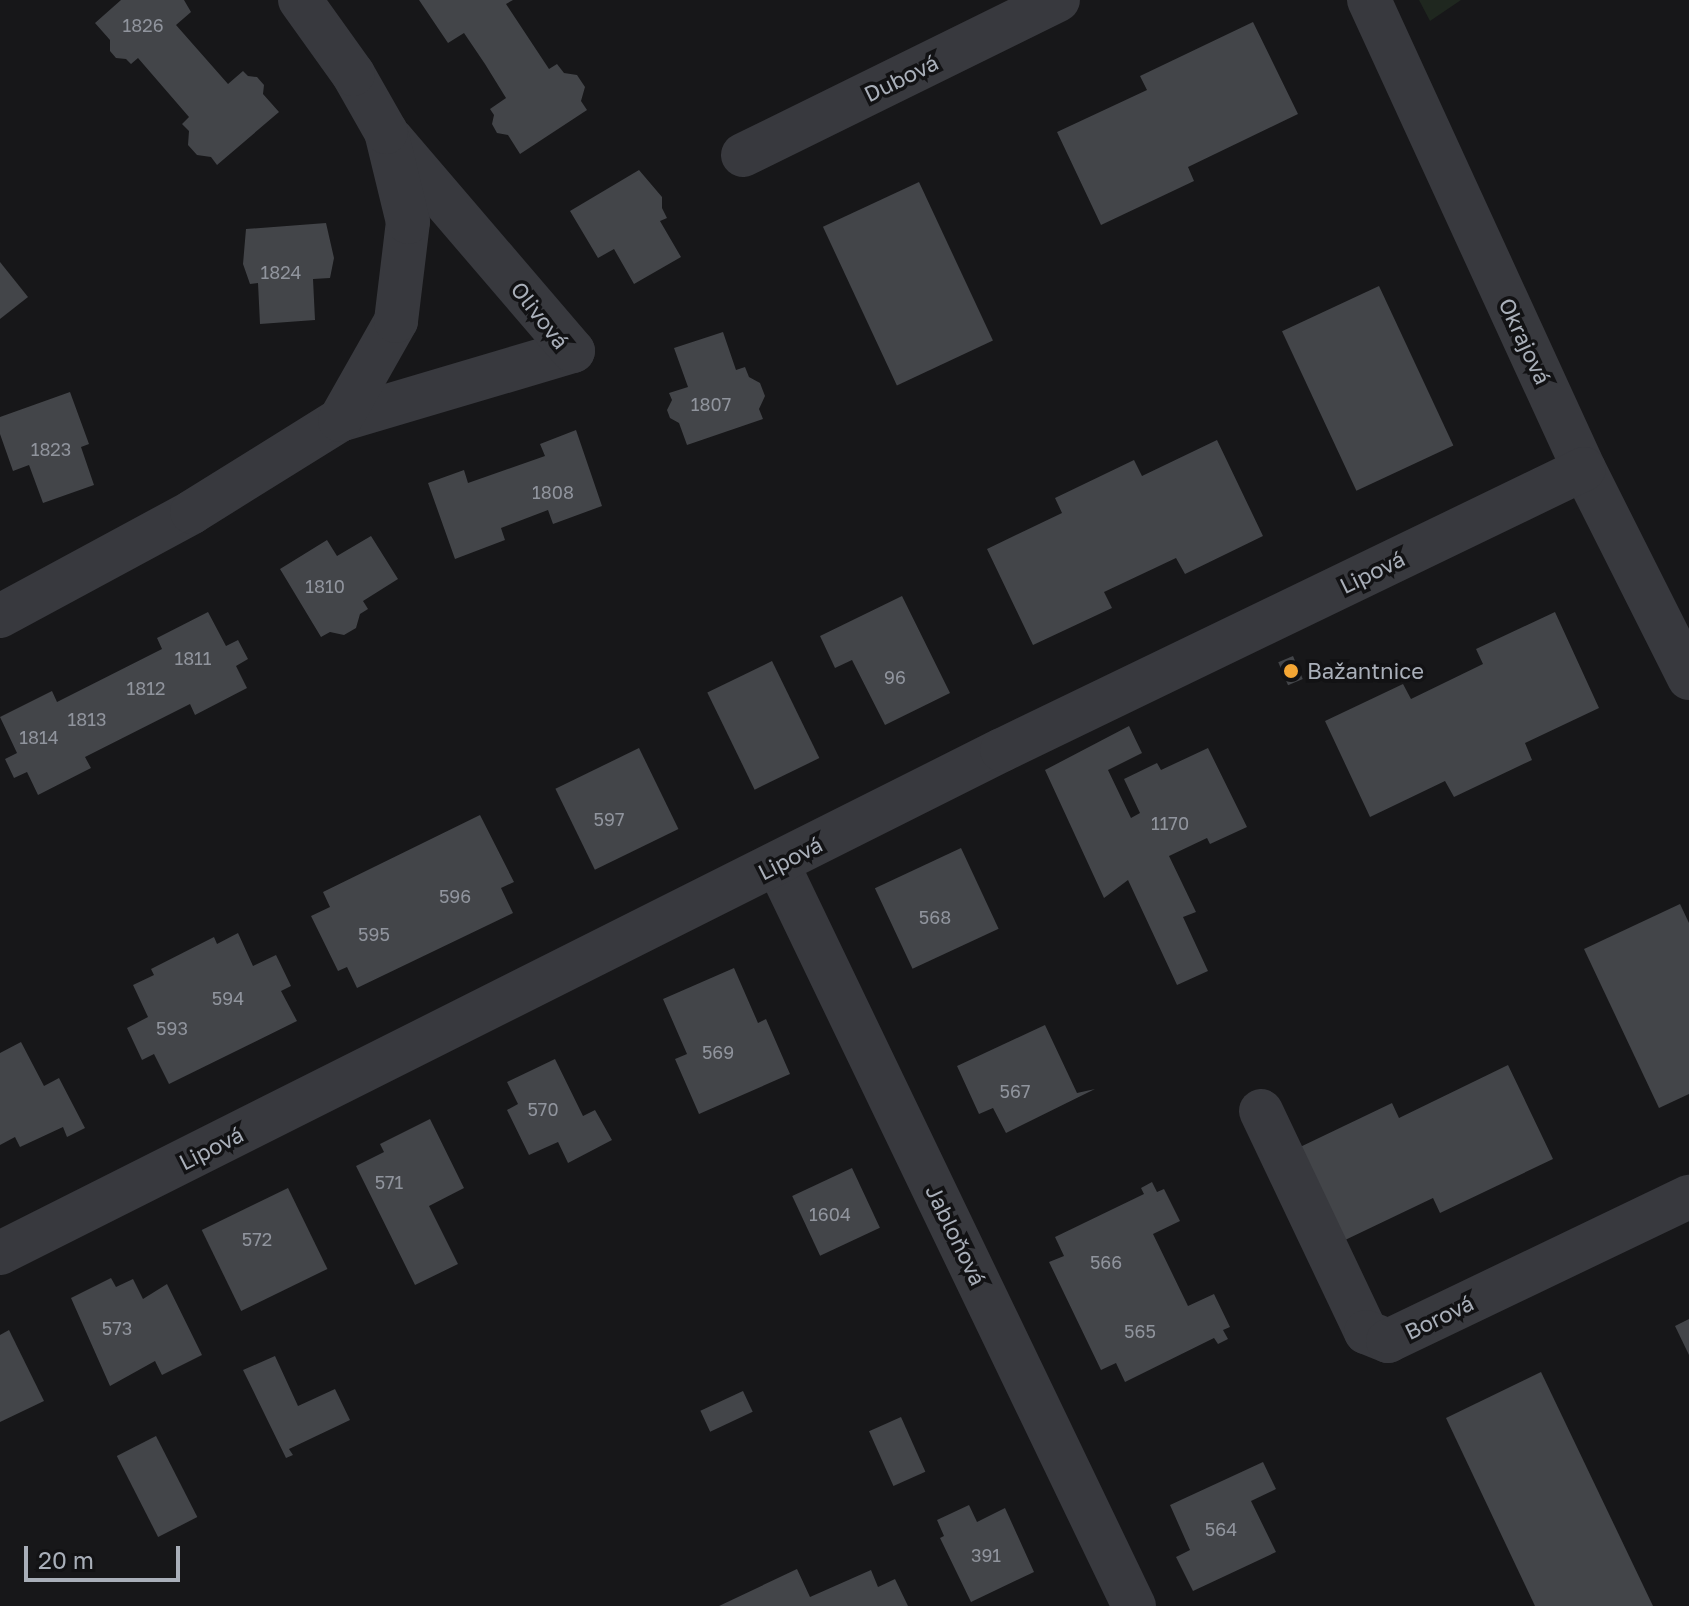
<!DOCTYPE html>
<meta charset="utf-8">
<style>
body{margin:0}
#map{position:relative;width:1689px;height:1606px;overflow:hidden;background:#171719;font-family:"Golos Text",sans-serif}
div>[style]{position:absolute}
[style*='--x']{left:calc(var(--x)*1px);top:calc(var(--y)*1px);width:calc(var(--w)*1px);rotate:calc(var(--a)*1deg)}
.green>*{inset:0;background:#1f271f}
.building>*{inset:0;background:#434549;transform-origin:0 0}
.minor>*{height:44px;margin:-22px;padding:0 22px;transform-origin:22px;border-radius:22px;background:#38393e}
.dots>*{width:22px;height:22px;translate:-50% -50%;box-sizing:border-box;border:4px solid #121214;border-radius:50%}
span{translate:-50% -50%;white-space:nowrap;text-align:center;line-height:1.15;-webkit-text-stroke:7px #121214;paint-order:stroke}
.number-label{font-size:18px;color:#90949d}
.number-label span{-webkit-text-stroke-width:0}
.street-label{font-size:22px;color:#a9afb9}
.poi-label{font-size:22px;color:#a9afb9}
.left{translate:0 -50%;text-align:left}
.scale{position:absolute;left:24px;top:1546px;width:156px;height:36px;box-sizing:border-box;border:4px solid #a9afb9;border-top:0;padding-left:10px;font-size:24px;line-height:28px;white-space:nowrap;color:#a9afb9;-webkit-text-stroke:6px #121214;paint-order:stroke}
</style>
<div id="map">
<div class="green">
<i style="clip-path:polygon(1419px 0,1461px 0,1430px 21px)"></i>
</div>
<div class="building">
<i style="clip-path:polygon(121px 0,184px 0,191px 12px,176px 25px,228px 84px,243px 71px,248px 76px,257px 77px,264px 85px,263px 94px,279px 112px,217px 165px,211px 157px,197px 155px,188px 145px,189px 131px,182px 124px,189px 117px,138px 58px,131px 64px,126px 59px,116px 58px,110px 51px,110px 40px,95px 23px)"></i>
<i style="clip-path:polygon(419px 0,513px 0,506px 4px,549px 69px,557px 64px,564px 73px,577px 75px,585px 87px,581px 101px,587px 110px,520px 154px,508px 135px,497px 133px,492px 124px,494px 115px,490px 109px,506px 98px,485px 64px,464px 33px,448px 43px)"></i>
<i style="clip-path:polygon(1253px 22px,1298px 114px,1188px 167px,1194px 181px,1101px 225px,1057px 132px,1147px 90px,1140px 76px)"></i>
<i style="clip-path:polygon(639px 170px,662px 197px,662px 208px,667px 218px,660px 221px,681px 257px,634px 284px,614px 249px,598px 258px,570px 211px)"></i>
<i style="left:919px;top:182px;width:175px;height:106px;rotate:65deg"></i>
<i style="clip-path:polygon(326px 223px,334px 258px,330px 278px,313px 279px,315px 320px,260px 324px,258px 283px,250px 284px,243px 264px,246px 229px)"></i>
<i style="clip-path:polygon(0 262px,28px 297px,0 319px)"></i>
<i style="left:1379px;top:286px;width:176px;height:107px;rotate:65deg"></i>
<i style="clip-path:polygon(723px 332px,736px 370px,745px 367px,749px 377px,760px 383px,765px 396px,759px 409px,763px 419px,687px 445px,679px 423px,670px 418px,667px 410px,672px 400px,669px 393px,688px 387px,674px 348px)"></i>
<i style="clip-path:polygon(70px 392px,89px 444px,81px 447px,94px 485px,43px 503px,29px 465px,13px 471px,0 434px,0 417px)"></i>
<i style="clip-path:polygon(576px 430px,602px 506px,553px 524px,548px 510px,501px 528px,505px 540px,455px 559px,428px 483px,464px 470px,468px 483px,545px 456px,540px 444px)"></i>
<i style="clip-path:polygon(1217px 440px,1263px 536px,1185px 574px,1176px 558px,1104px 592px,1112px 608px,1033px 645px,987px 549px,1062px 513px,1055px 498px,1134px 460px,1142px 476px)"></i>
<i style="clip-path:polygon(371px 536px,398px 579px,363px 601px,368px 609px,360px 614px,356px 628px,344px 635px,330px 632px,321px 637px,280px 569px,327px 540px,337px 556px)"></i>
<i style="clip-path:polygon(902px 596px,950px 693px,885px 725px,852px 660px,835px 668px,820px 636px)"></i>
<i style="clip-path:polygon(208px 612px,226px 646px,238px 640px,248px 659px,236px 666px,247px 688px,195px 715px,190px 704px,85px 757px,91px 768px,38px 795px,27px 772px,14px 778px,5px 759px,17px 753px,0 717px,52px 691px,57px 702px,162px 649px,157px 638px)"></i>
<i style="clip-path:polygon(1555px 612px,1599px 708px,1525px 743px,1532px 760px,1454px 797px,1445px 781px,1370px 817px,1325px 721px,1403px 684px,1411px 699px,1483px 664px,1476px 649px)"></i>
<i style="left:1293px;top:656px;width:25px;height:16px;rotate:67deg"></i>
<i style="left:772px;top:661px;width:108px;height:72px;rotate:64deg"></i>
<i style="clip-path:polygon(1129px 726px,1142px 753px,1108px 770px,1131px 818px,1140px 813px,1124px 779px,1157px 763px,1161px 770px,1208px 748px,1247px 827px,1210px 844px,1207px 838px,1169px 856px,1196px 912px,1183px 917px,1208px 971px,1177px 985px,1128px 880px,1104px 898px,1045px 770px)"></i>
<i style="left:639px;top:748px;width:90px;height:93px;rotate:64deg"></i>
<i style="clip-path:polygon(480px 815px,514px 882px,501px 888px,513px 913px,357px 988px,347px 967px,338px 971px,311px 916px,330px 907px,323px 892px)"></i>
<i style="left:961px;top:848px;width:89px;height:95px;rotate:65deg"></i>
<i style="clip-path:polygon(1680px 904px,1689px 923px,1689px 1094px,1659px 1108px,1584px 949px)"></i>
<i style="clip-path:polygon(238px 933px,253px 966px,276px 955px,291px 986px,281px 991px,297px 1021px,169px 1084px,154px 1054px,142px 1060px,127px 1028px,148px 1017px,133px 985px,154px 975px,151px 969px,214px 937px,217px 944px)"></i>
<i style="clip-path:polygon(734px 968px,758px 1023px,766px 1019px,790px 1074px,699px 1114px,675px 1059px,687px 1054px,663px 999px)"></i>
<i style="clip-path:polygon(1045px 1025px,1077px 1093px,1095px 1089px,1006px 1133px,993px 1108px,979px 1114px,957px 1066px)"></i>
<i style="clip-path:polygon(21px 1042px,44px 1086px,59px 1078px,85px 1128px,67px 1137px,63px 1127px,20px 1147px,15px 1137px,0 1145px,0 1053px)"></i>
<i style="clip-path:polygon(555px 1059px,583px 1116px,595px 1110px,612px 1140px,568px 1163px,558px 1142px,529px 1155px,507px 1110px,518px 1104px,507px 1082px)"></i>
<i style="clip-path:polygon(1508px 1065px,1553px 1159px,1440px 1213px,1433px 1198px,1343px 1241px,1298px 1148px,1392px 1103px,1399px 1118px)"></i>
<i style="clip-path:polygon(430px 1119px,464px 1188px,429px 1206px,458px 1264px,415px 1285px,356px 1166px,384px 1152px,380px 1144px)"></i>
<i style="left:852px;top:1168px;width:66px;height:66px;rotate:65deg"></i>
<i style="clip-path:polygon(1152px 1182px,1157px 1192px,1164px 1189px,1180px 1221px,1153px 1234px,1188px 1306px,1214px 1294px,1230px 1327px,1223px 1330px,1228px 1339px,1218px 1344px,1214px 1338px,1125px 1382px,1116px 1363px,1101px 1370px,1049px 1262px,1064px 1256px,1055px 1237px,1144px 1194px,1141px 1188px)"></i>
<i style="left:288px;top:1188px;width:90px;height:96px;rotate:64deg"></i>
<i style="clip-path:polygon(111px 1278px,116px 1287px,133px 1279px,143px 1299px,167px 1284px,202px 1355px,162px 1375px,155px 1361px,110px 1386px,71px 1298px)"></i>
<i style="clip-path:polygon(1689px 1319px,1689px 1355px,1675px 1326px)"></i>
<i style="clip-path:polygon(9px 1330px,44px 1401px,0 1422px,0 1335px)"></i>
<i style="clip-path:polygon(275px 1356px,298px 1406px,335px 1389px,350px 1420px,289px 1449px,293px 1455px,286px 1458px,243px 1370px)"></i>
<i style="clip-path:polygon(1541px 1372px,1653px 1606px,1535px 1606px,1446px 1418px)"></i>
<i style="left:743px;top:1391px;width:23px;height:47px;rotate:65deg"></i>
<i style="left:901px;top:1417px;width:60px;height:35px;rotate:66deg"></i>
<i style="left:156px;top:1436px;width:91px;height:44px;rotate:63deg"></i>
<i style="clip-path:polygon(1263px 1462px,1276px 1489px,1251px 1501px,1276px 1552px,1193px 1591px,1176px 1557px,1190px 1550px,1170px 1505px)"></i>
<i style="clip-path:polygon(969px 1505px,977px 1522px,1005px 1508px,1034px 1572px,971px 1602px,940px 1538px,944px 1536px,937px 1520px)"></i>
<i style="clip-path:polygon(797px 1569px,810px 1597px,871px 1570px,878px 1587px,895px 1579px,908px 1606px,719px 1606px)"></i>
</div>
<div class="minor">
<i style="--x:1369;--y:0;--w:516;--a:65.37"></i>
<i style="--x:1584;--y:469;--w:234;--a:63.3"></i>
<i style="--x:743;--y:155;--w:351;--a:-26.2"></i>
<i style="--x:340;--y:420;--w:243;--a:-16.5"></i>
<i style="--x:573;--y:351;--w:279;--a:-130.6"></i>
<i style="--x:0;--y:616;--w:218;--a:-28.4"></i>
<i style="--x:192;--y:512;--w:174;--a:-31.9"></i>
<i style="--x:340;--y:420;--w:114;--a:-60.5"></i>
<i style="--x:396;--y:321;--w:100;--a:-83.1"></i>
<i style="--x:408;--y:222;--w:93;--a:-103.7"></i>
<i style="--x:386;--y:132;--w:67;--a:-119.6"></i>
<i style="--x:353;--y:74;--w:91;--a:-125.6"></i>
<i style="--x:778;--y:865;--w:822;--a:64.34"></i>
<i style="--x:1261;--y:1111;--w:245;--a:64.6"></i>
<i style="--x:1366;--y:1332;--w:24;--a:22"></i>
<i style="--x:1388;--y:1341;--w:334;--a:-25.6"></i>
<i style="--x:0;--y:1253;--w:1121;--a:-26.66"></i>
<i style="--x:1002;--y:750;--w:646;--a:-25.77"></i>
</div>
<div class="dots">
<i style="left:1291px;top:671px;background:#f4a634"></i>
</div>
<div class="number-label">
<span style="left:143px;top:25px">1826</span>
<span style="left:281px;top:272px">1824</span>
<span style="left:711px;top:404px">1807</span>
<span style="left:51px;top:449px">1823</span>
<span style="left:553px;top:492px">1808</span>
<span style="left:325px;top:586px">1810</span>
<span style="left:193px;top:658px">1811</span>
<span style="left:895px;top:677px">96</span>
<span style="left:146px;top:688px">1812</span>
<span style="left:87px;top:719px">1813</span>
<span style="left:39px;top:737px">1814</span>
<span style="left:609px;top:819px">597</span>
<span style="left:1170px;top:823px">1170</span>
<span style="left:455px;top:896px">596</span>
<span style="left:935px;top:917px">568</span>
<span style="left:374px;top:934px">595</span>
<span style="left:228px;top:998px">594</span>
<span style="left:172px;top:1028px">593</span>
<span style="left:718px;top:1052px">569</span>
<span style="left:1015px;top:1091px">567</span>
<span style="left:543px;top:1109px">570</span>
<span style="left:389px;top:1182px">571</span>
<span style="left:830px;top:1214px">1604</span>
<span style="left:257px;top:1239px">572</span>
<span style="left:1106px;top:1262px">566</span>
<span style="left:117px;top:1328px">573</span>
<span style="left:1140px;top:1331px">565</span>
<span style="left:1221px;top:1529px">564</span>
<span style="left:986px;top:1555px">391</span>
</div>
<div class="street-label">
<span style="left:901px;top:78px;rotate:-26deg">Dubová</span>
<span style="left:540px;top:315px;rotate:52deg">Olivová</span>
<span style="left:1525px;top:341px;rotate:65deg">Okrajová</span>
<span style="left:1372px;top:572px;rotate:-26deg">Lipová</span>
<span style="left:790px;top:858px;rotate:-27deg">Lipová</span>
<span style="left:211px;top:1148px;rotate:-27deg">Lipová</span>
<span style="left:956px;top:1235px;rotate:64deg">Jabloňová</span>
<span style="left:1439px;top:1317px;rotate:-26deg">Borová</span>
</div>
<div class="poi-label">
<span class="left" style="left:1307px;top:671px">Bažantnice</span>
</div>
<div class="scale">20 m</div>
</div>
